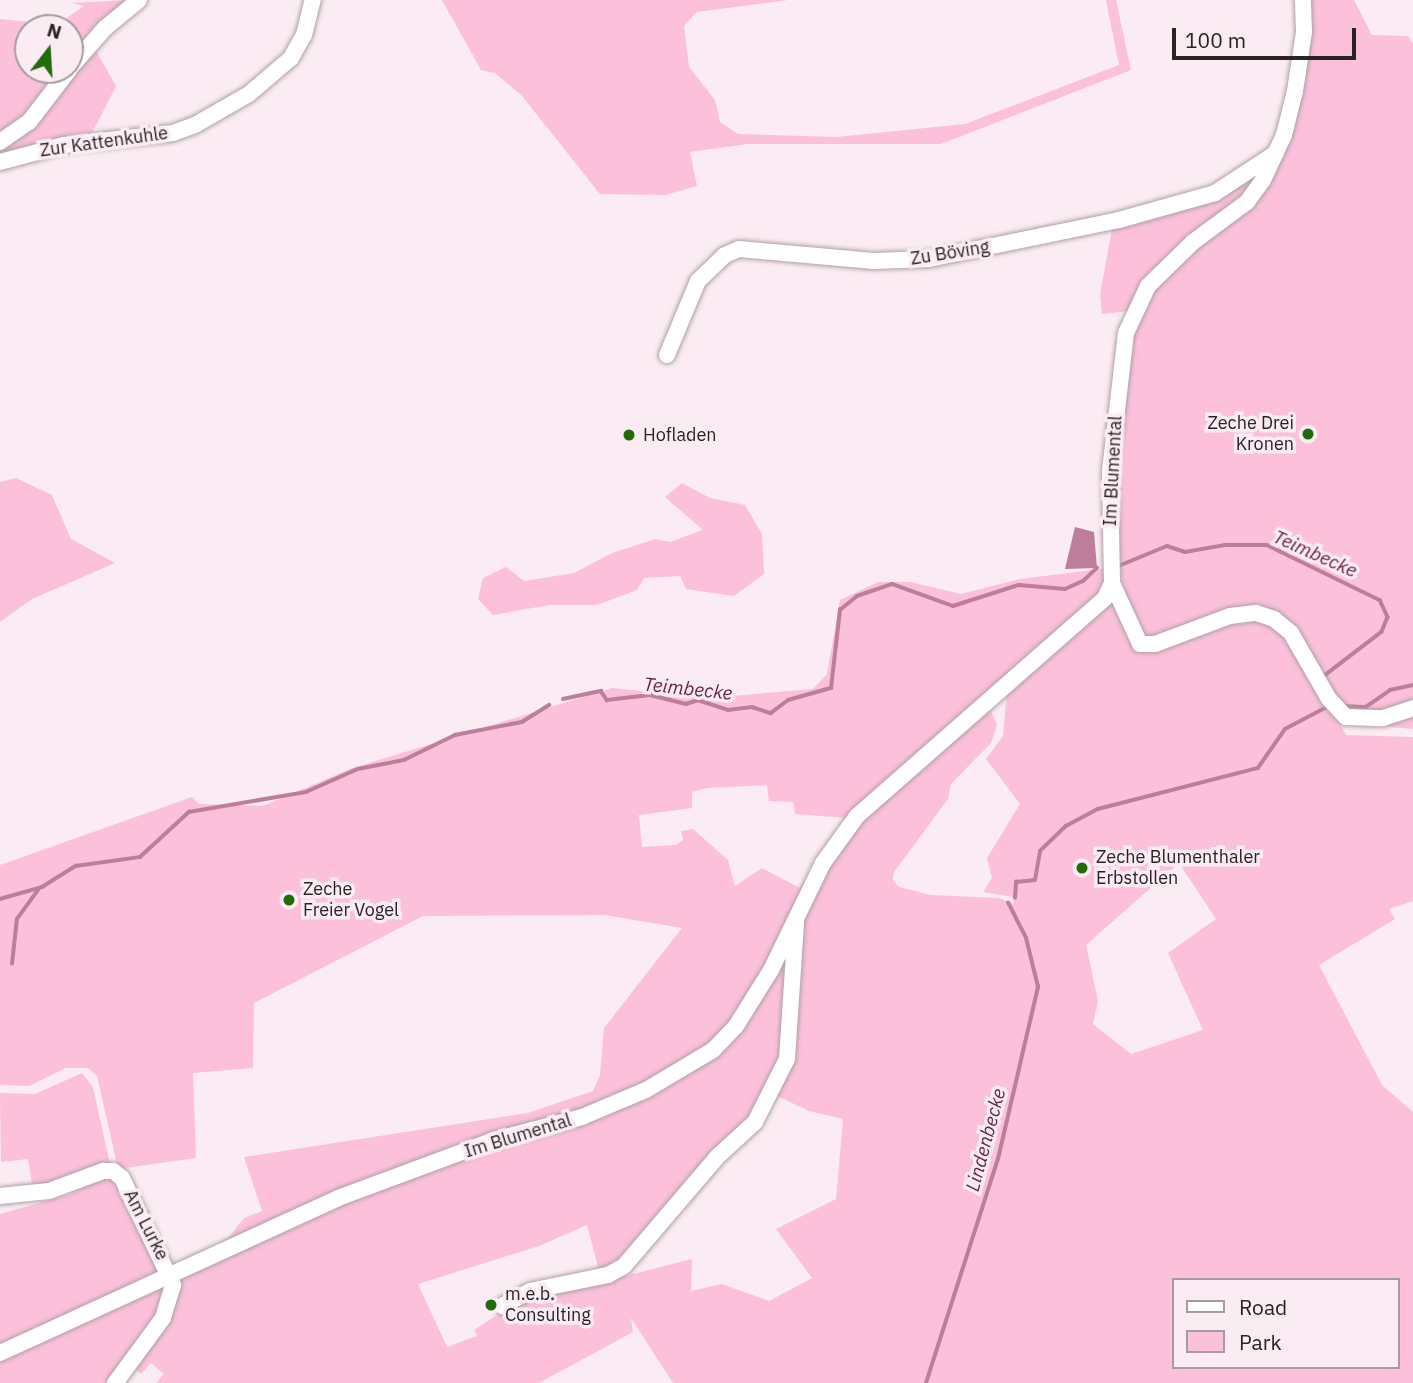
<!DOCTYPE html>
<meta charset="utf-8">
<style>
body{margin:0}
#map{position:relative;width:1413px;height:1383px;overflow:hidden;background:#fbebf2;font-family:"IBM Plex Sans",sans-serif}
div>[style]{position:absolute}
[style*='--x']{left:calc(var(--x)*1px);top:calc(var(--y)*1px);width:calc(var(--w)*1px);rotate:calc(var(--a)*1deg)}
.green>*{inset:0;background:#fcc0db}
.water>*{inset:0;background:#bc7e9b}
.stream>*{height:3.5px;margin:-1.75px;padding:0 1.75px;transform-origin:1.75px;border-radius:1.75px;background:#bc7e9b}
.roads{filter:drop-shadow(0 0 2px #afa0a7) drop-shadow(0 0 2px #afa0a7)}
.minor>*{height:16px;margin:-8px;padding:0 8px;transform-origin:8px;border-radius:8px;background:#fff}
.dots>*{width:19px;height:19px;translate:-50% -50%;box-sizing:border-box;border:4px solid #fbebf2;border-radius:50%}
span{translate:-50% -50%;white-space:nowrap;text-align:center;line-height:1.15;-webkit-text-stroke:7px #fbebf2;paint-order:stroke}
.street-label{font-size:18px;color:#292325}
.poi-label{font-size:18px;color:#292325}
.right{translate:-100% -50%;text-align:right}
.left{translate:0 -50%;text-align:left}
.water-label{font-size:19px;color:#671e47;font-style:italic}
.legend{position:absolute;left:1172px;top:1278px;width:228px;height:91px;box-sizing:border-box;background:#fbebf2;border:2px solid #a79ba0;margin:0;padding:9px 12px;list-style:none;font-size:21px;color:#292325}
.legend li{display:flex;align-items:center;gap:14px;height:35px}
.legend b{width:35px;border:2px solid #a79ba0}
.north{position:absolute;left:14px;top:14px;width:70px;height:70px;box-sizing:border-box;background:#fbebf2;border:2px solid #a79ba0;border-radius:50%;rotate:17deg;font-size:19px;font-weight:700;line-height:28px;text-align:center;color:#292325}
.north::after{content:'';display:block;margin:auto;width:24px;height:32px;background:#216b08;clip-path:polygon(50% 0,100% 100%,50% 72%,0 100%)}
.scale{position:absolute;left:1172px;top:28px;width:184px;height:32px;box-sizing:border-box;border:4px solid #292325;border-top:0;padding-left:9px;font-size:21px;line-height:24px;white-space:nowrap;color:#292325;-webkit-text-stroke:5px #fbebf2;paint-order:stroke}
</style>
<div id="map">
<div class="green">
<i style="clip-path:polygon(128px 0,70px 61px,70px 28px,63px 28px,64px 20px,84px 6px,72px 3px)"></i>
<i style="clip-path:polygon(442px 0,788px 0,697px 12px,684px 26px,689px 67px,715px 100px,720px 122px,738px 134px,837px 137px,965px 124px,1119px 65px,1106px 0,1116px 0,1131px 70px,941px 144px,747px 144px,690px 152px,697px 186px,665px 195px,600px 194px,522px 96px,495px 73px,481px 70px)"></i>
<i style="clip-path:polygon(evenodd,1306px 0,1354px 0,1372px 35px,1408px 36px,1413px 44px,1413px 729px,1352px 724px,1330px 704px,1346px 735px,1413px 737px,1413px 901px,1389px 909px,1395px 919px,1319px 965px,1382px 1085px,1413px 1112px,1413px 1383px,673px 1383px,631px 1318px,633px 1332px,539px 1383px,156px 1383px,164px 1374px,151px 1363px,141px 1374px,131px 1365px,178px 1280px,232px 1244px,227px 1240px,244px 1218px,262px 1211px,244px 1157px,528px 1113px,593px 1091px,600px 1075px,604px 1028px,682px 928px,605px 915px,423px 916px,254px 1003px,253px 1068px,193px 1073px,196px 1158px,118px 1169px,97px 1076px,88px 1068px,66px 1068px,29px 1086px,0 1085px,0 865px,192px 797px,199px 804px,263px 806px,350px 769px,612px 688px,708px 698px,813px 689px,827px 674px,840px 600px,878px 582px,910px 582px,961px 594px,1020px 579px,1109px 568px,1101px 596px,848px 818px,795px 814px,793px 802px,769px 801px,767px 785px,708px 788px,692px 792px,692px 808px,639px 815px,642px 847px,676px 845px,683px 840px,681px 831px,693px 829px,728px 860px,735px 886px,762px 868px,800px 888px,817px 861px,827px 863px,865px 814px,986px 710px,991px 711px,997px 725px,991px 743px,951px 784px,948px 799px,894px 872px,893px 880px,899px 887px,930px 895px,999px 898px,1014px 904px,1013px 897px,983px 892px,992px 878px,987px 858px,1020px 804px,986px 759px,1003px 736px,1007px 692px,1112px 599px,1134px 645px,1266px 613px,1146px 642px,1125px 599px,1114px 522px,1128px 311px,1102px 314px,1100px 294px,1113px 224px,1217px 195px,1273px 172px,1306px 0,1179px 863px,1216px 919px,1168px 953px,1203px 1030px,1131px 1054px,1093px 1024px,1098px 1001px,1086px 945px,1179px 863px,1306px 0,775px 1095px,809px 1111px,843px 1119px,836px 1199px,776px 1229px,812px 1278px,769px 1301px,722px 1284px,691px 1291px,692px 1259px,625px 1276px,775px 1095px,1306px 0,587px 1225px,601px 1278px,521px 1300px,474px 1330px,477px 1336px,447px 1347px,418px 1284px,539px 1246px,587px 1225px,1306px 0,1173px 1280px,1397px 1280px,1397px 1367px,1173px 1367px,1173px 1280px)"></i>
<i style="clip-path:polygon(0 19px,30px 22px,28px 70px,63px 70px,26px 117px,0 136px)"></i>
<i style="clip-path:polygon(94px 47px,116px 86px,91px 135px,0 158px,0 148px)"></i>
<i style="clip-path:polygon(16px 478px,52px 495px,71px 539px,115px 563px,32px 599px,0 622px,0 482px)"></i>
<i style="clip-path:polygon(682px 483px,710px 498px,745px 505px,762px 534px,764px 574px,734px 596px,686px 589px,680px 576px,644px 578px,637px 590px,597px 605px,549px 605px,493px 615px,478px 599px,483px 578px,506px 567px,524px 581px,574px 573px,612px 553px,656px 539px,670px 542px,703px 530px,665px 497px)"></i>
<i style="clip-path:polygon(82px 1073px,93px 1087px,110px 1164px,33px 1191px,28px 1159px,1px 1162px,0 1093px,35px 1094px)"></i>
<i style="clip-path:polygon(99px 1177px,115px 1177px,163px 1271px,0 1349px,0 1214px,71px 1194px)"></i>
<i style="clip-path:polygon(165px 1281px,169px 1296px,113px 1383px,0 1383px,0 1356px)"></i>
</div>
<div class="water">
<i style="clip-path:polygon(1075px 527px,1094px 532px,1097px 568px,1065px 569px)"></i>
</div>
<div class="stream">
<i style="--x:1121;--y:565;--w:50;--a:-22.4"></i>
<i style="--x:1167;--y:546;--w:19;--a:18"></i>
<i style="--x:1185;--y:552;--w:41;--a:-9.9"></i>
<i style="--x:1225;--y:545;--w:42;--a:0"></i>
<i style="--x:1267;--y:545;--w:126;--a:26"></i>
<i style="--x:1380;--y:600;--w:19;--a:65"></i>
<i style="--x:1388;--y:617;--w:16;--a:112"></i>
<i style="--x:1382;--y:632;--w:76;--a:142.5"></i>
<i style="--x:563;--y:699;--w:39;--a:-12"></i>
<i style="--x:601;--y:691;--w:11;--a:56"></i>
<i style="--x:607;--y:700;--w:43;--a:-6.6"></i>
<i style="--x:650;--y:695;--w:37;--a:14"></i>
<i style="--x:686;--y:704;--w:13;--a:-18"></i>
<i style="--x:698;--y:700;--w:32;--a:18"></i>
<i style="--x:728;--y:710;--w:24;--a:-7"></i>
<i style="--x:752;--y:707;--w:20;--a:18"></i>
<i style="--x:771;--y:713;--w:21;--a:-37"></i>
<i style="--x:788;--y:700;--w:45;--a:-15.6"></i>
<i style="--x:831;--y:688;--w:79;--a:-83.4"></i>
<i style="--x:840;--y:610;--w:22;--a:-39"></i>
<i style="--x:857;--y:596;--w:37;--a:-19"></i>
<i style="--x:892;--y:584;--w:65;--a:19.8"></i>
<i style="--x:953;--y:606;--w:69;--a:-17.7"></i>
<i style="--x:1019;--y:585;--w:46;--a:5"></i>
<i style="--x:1065;--y:589;--w:20;--a:-24"></i>
<i style="--x:1083;--y:581;--w:19;--a:-43"></i>
<i style="--x:1344;--y:706;--w:22;--a:3"></i>
<i style="--x:1366;--y:707;--w:29;--a:-35"></i>
<i style="--x:1390;--y:690;--w:24;--a:-12"></i>
<i style="--x:1015;--y:898;--w:16;--a:-86"></i>
<i style="--x:1016;--y:882;--w:19;--a:-6"></i>
<i style="--x:1035;--y:880;--w:29;--a:-80"></i>
<i style="--x:1040;--y:851;--w:36;--a:-44"></i>
<i style="--x:1066;--y:826;--w:36;--a:-28"></i>
<i style="--x:1098;--y:809;--w:165;--a:-14.4"></i>
<i style="--x:1258;--y:768;--w:47;--a:-55.3"></i>
<i style="--x:1285;--y:729;--w:50;--a:-27.6"></i>
<i style="--x:0;--y:899;--w:44;--a:-15.9"></i>
<i style="--x:42;--y:887;--w:40;--a:-32"></i>
<i style="--x:76;--y:866;--w:65;--a:-8"></i>
<i style="--x:140;--y:857;--w:67;--a:-42.6"></i>
<i style="--x:189;--y:812;--w:119;--a:-9.7"></i>
<i style="--x:306;--y:792;--w:57;--a:-23.9"></i>
<i style="--x:358;--y:769;--w:47;--a:-11.1"></i>
<i style="--x:404;--y:760;--w:57;--a:-26.1"></i>
<i style="--x:455;--y:735;--w:68;--a:-11"></i>
<i style="--x:522;--y:722;--w:32;--a:-32"></i>
<i style="--x:12;--y:964;--w:45;--a:-83.7"></i>
<i style="--x:17;--y:919;--w:36;--a:-54"></i>
<i style="--x:926;--y:1383;--w:235;--a:-72.2"></i>
<i style="--x:998;--y:1159;--w:177;--a:-76.9"></i>
<i style="--x:1038;--y:987;--w:50;--a:-103.8"></i>
<i style="--x:1026;--y:938;--w:39;--a:-117"></i>
</div>
<div class="roads">
<div class="minor">
<i style="--x:70;--y:68;--w:53;--a:-48.8"></i>
<i style="--x:105;--y:28;--w:44;--a:-39.5"></i>
<i style="--x:0;--y:142;--w:35;--a:-35"></i>
<i style="--x:29;--y:122;--w:66;--a:-52.4"></i>
<i style="--x:0;--y:162;--w:66;--a:-14.9"></i>
<i style="--x:64;--y:145;--w:110;--a:-6.3"></i>
<i style="--x:173;--y:133;--w:23;--a:-20"></i>
<i style="--x:195;--y:125;--w:62;--a:-29.9"></i>
<i style="--x:249;--y:94;--w:55;--a:-40.6"></i>
<i style="--x:291;--y:58;--w:26;--a:-61"></i>
<i style="--x:304;--y:35;--w:36;--a:-76"></i>
<i style="--x:667;--y:355;--w:80;--a:-67.3"></i>
<i style="--x:698;--y:281;--w:37;--a:-44"></i>
<i style="--x:725;--y:255;--w:15;--a:-23"></i>
<i style="--x:739;--y:249;--w:135;--a:5.1"></i>
<i style="--x:873;--y:261;--w:56;--a:-2"></i>
<i style="--x:929;--y:259;--w:194;--a:-11.6"></i>
<i style="--x:1119;--y:220;--w:100;--a:-15.7"></i>
<i style="--x:1215;--y:193;--w:73;--a:-33.3"></i>
<i style="--x:1112;--y:583;--w:67;--a:65.3"></i>
<i style="--x:1140;--y:644;--w:15;--a:0"></i>
<i style="--x:1155;--y:644;--w:80;--a:-20.5"></i>
<i style="--x:1230;--y:616;--w:26;--a:-7"></i>
<i style="--x:1256;--y:613;--w:19;--a:18"></i>
<i style="--x:1274;--y:619;--w:22;--a:39"></i>
<i style="--x:1291;--y:633;--w:76;--a:60.1"></i>
<i style="--x:1329;--y:699;--w:25;--a:47"></i>
<i style="--x:1346;--y:717;--w:37;--a:2"></i>
<i style="--x:1383;--y:718;--w:32;--a:-18"></i>
<i style="--x:0;--y:1196;--w:49;--a:-5.8"></i>
<i style="--x:49;--y:1191;--w:58;--a:-20.3"></i>
<i style="--x:103;--y:1171;--w:10;--a:0"></i>
<i style="--x:113;--y:1171;--w:11;--a:38"></i>
<i style="--x:122;--y:1178;--w:119;--a:64.5"></i>
<i style="--x:173;--y:1285;--w:34;--a:107"></i>
<i style="--x:163;--y:1318;--w:81;--a:126.4"></i>
<i style="--x:502;--y:1306;--w:32;--a:-28"></i>
<i style="--x:530;--y:1291;--w:80;--a:-11.6"></i>
<i style="--x:608;--y:1275;--w:18;--a:-29"></i>
<i style="--x:624;--y:1266;--w:143;--a:-49.5"></i>
<i style="--x:717;--y:1157;--w:52;--a:-42.6"></i>
<i style="--x:755;--y:1122;--w:71;--a:-63.1"></i>
<i style="--x:787;--y:1059;--w:137;--a:-86.2"></i>
<i style="--x:0;--y:1353;--w:372;--a:-24.6"></i>
<i style="--x:338;--y:1198;--w:166;--a:-20.4"></i>
<i style="--x:494;--y:1140;--w:91;--a:-14.6"></i>
<i style="--x:582;--y:1117;--w:69;--a:-22.9"></i>
<i style="--x:646;--y:1090;--w:78;--a:-30.8"></i>
<i style="--x:713;--y:1050;--w:33;--a:-46"></i>
<i style="--x:736;--y:1026;--w:66;--a:-58"></i>
<i style="--x:771;--y:970;--w:119;--a:-64.1"></i>
<i style="--x:823;--y:863;--w:58;--a:-54.1"></i>
<i style="--x:857;--y:816;--w:330;--a:-41.3"></i>
<i style="--x:1105;--y:598;--w:17;--a:-65"></i>
<i style="--x:1112;--y:583;--w:112;--a:-91"></i>
<i style="--x:1110;--y:471;--w:139;--a:-83.4"></i>
<i style="--x:1126;--y:333;--w:52;--a:-64.9"></i>
<i style="--x:1148;--y:286;--w:63;--a:-44.4"></i>
<i style="--x:1193;--y:242;--w:67;--a:-36.5"></i>
<i style="--x:1247;--y:202;--w:27;--a:-54"></i>
<i style="--x:1263;--y:180;--w:50;--a:-65"></i>
<i style="--x:1284;--y:135;--w:45;--a:-76"></i>
<i style="--x:1295;--y:91;--w:60;--a:-81.3"></i>
<i style="--x:1304;--y:32;--w:32;--a:-92"></i>
</div>
</div>
<div class="dots">
<i style="left:1308px;top:434px;background:#216b08"></i>
<i style="left:629px;top:435px;background:#216b08"></i>
<i style="left:1082px;top:868px;background:#216b08"></i>
<i style="left:289px;top:900px;background:#216b08"></i>
<i style="left:491px;top:1305px;background:#216b08"></i>
</div>
<div class="street-label">
<span style="left:104px;top:142px;rotate:-8deg">Zur Kattenkuhle</span>
<span style="left:950px;top:253px;rotate:-9deg">Zu Böving</span>
<span style="left:1113px;top:471px;rotate:-87deg">Im Blumental</span>
<span style="left:518px;top:1136px;rotate:-17deg">Im Blumental</span>
<span style="left:146px;top:1225px;rotate:63deg">Am Lurke</span>
</div>
<div class="poi-label">
<span class="right" style="left:1294px;top:434px">Zeche Drei<br>Kronen</span>
<span class="left" style="left:643px;top:435px">Hofladen</span>
<span class="left" style="left:1096px;top:868px">Zeche Blumenthaler<br>Erbstollen</span>
<span class="left" style="left:303px;top:900px">Zeche<br>Freier Vogel</span>
<span class="left" style="left:505px;top:1305px">m.e.b.<br>Consulting</span>
</div>
<div class="water-label">
<span style="left:1315px;top:554px;rotate:24deg">Teimbecke</span>
<span style="left:688px;top:689px;rotate:6deg">Teimbecke</span>
<span style="left:986px;top:1140px;rotate:-75deg">Lindenbecke</span>
</div>
<ul class="legend">
<li><b style="height:9px;background:#fff"></b>Road</li>
<li><b style="height:19px;background:#fcc0db"></b>Park</li>
</ul>
<div class="north">N</div>
<div class="scale">100 m</div>
</div>
